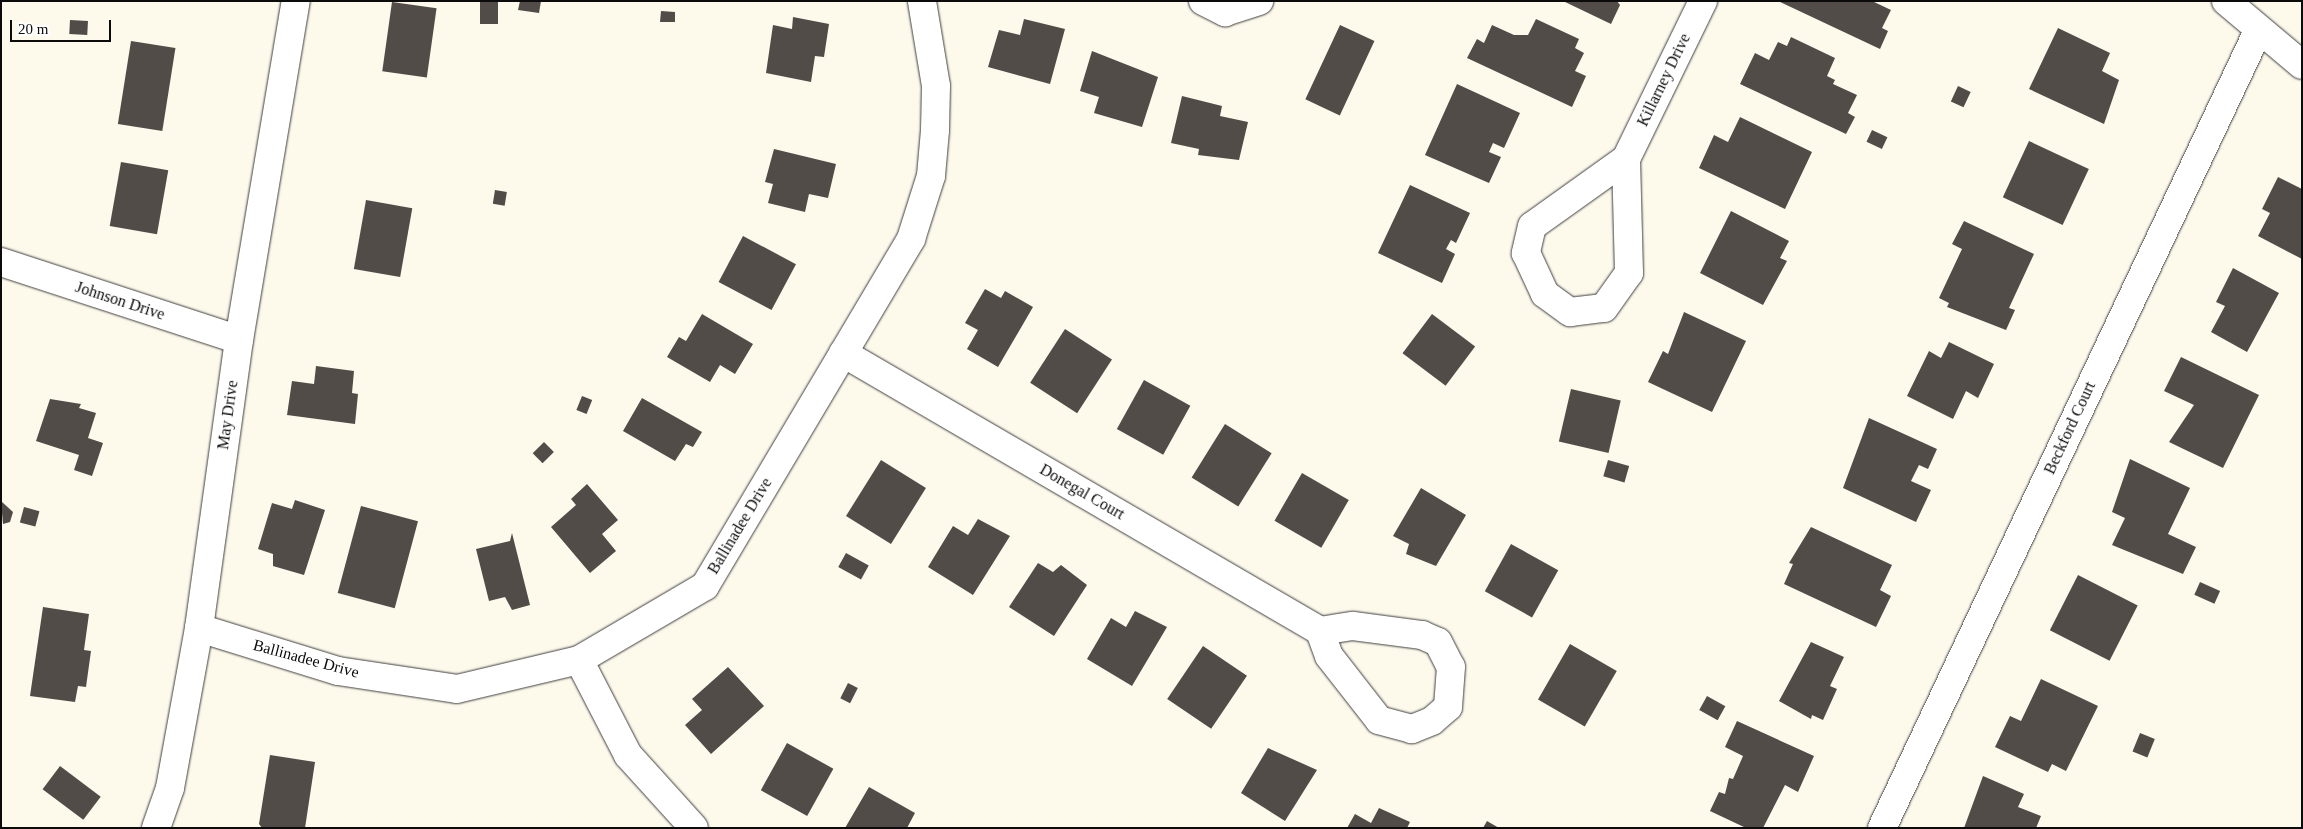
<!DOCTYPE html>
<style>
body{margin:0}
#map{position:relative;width:2303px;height:829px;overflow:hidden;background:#fdf9eb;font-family:"Times New Roman",serif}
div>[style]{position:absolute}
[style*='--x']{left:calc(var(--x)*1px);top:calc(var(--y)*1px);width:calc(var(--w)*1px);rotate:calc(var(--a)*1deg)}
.building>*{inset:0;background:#524c49;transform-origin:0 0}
.roads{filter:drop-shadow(0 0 1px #3e3e3e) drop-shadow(0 0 1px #3e3e3e)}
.street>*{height:28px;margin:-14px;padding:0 14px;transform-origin:14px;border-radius:14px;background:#fff}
span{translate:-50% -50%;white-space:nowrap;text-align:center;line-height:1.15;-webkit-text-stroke:5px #fff;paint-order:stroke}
.street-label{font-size:16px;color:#0b0b0b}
.frame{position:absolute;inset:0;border:2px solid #0b0b0b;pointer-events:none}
.scale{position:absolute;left:10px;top:20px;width:101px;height:22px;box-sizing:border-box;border:2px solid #0b0b0b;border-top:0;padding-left:6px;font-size:15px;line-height:18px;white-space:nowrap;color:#0b0b0b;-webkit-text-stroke:4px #fff;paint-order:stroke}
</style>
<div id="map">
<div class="building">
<i style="left:480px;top:1px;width:18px;height:23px"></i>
<i style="clip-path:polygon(520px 1px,541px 1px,539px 13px,518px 10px)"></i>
<i style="clip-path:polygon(1563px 1px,1617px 1px,1620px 5px,1611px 24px)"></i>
<i style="clip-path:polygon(1778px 1px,1872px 1px,1891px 10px,1882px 28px,1888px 31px,1880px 49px)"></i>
<i style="left:392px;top:2px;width:45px;height:70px;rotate:8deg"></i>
<i style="clip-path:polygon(661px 11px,675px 12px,675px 22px,660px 22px)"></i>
<i style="clip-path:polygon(793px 17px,829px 24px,824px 57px,815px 56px,811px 82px,766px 73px,773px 25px,792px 29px)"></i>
<i style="clip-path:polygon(1024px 19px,1065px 29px,1050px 84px,988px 67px,999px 30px,1020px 35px)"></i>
<i style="clip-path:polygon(1536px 19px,1579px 39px,1575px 48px,1584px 53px,1575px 71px,1586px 76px,1572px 107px,1467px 58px,1477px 39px,1484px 43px,1492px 25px,1514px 35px,1528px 35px)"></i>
<i style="left:70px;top:20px;width:18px;height:14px;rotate:3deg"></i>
<i style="left:1340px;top:25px;width:38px;height:82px;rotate:25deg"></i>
<i style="clip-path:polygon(2058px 28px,2110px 53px,2102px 71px,2119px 80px,2104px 124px,2029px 89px)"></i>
<i style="clip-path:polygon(1791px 37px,1835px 58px,1827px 76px,1835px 80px,1833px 84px,1857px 95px,1848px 113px,1855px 117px,1846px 134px,1740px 84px,1755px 53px,1769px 60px,1778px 42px,1787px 46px)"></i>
<i style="left:131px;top:41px;width:45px;height:84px;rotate:9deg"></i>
<i style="clip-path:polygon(1092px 51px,1158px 77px,1142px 127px,1094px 113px,1099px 97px,1080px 91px)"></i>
<i style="clip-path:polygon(1457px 84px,1520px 113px,1504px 148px,1493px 143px,1489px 152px,1501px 157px,1489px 183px,1425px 155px)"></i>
<i style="left:1958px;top:86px;width:14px;height:17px;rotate:25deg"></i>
<i style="clip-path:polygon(1182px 96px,1222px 106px,1220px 116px,1248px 122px,1239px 160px,1198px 155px,1199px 149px,1171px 143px)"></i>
<i style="clip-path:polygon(1740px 117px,1812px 152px,1785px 209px,1699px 168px,1714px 135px,1728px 142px)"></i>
<i style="left:1872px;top:130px;width:17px;height:13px;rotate:25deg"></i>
<i style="left:2029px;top:141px;width:66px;height:62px;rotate:25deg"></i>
<i style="clip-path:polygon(774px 149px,836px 164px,828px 198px,809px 194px,805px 212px,768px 203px,773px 184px,765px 182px)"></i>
<i style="left:121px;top:162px;width:48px;height:65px;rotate:10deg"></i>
<i style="clip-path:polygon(2278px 177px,2302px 189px,2302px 259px,2258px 236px,2270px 213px,2262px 209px)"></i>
<i style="clip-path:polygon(1410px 185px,1470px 213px,1456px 243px,1451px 240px,1446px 249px,1455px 254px,1442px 283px,1378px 253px)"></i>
<i style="left:495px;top:190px;width:12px;height:14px;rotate:9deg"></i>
<i style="left:366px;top:200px;width:47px;height:70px;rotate:10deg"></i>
<i style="clip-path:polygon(1731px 211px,1789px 241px,1780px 258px,1787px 261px,1763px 305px,1700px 273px)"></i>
<i style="clip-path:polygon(1964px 221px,2034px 254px,2009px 308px,2015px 310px,2006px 330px,1947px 307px,1949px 303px,1939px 298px,1962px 249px,1952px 244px)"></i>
<i style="left:743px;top:236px;width:60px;height:52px;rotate:28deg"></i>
<i style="clip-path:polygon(2233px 268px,2279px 293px,2247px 352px,2211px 332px,2225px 306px,2216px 302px)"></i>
<i style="clip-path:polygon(985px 289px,1001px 298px,1005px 291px,1033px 307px,998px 367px,967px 349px,978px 330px,965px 323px)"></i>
<i style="clip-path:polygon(1684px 312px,1746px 341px,1712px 412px,1648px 382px,1663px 351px,1668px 354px)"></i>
<i style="clip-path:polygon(702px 314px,753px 344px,735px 374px,720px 365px,710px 382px,667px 357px,679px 337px,686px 341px)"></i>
<i style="left:1432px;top:314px;width:54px;height:49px;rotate:37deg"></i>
<i style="left:1065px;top:329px;width:56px;height:64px;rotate:33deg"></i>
<i style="clip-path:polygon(1949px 342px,1994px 364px,1978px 398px,1966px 391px,1953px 419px,1907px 396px,1929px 351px,1941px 358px)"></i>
<i style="clip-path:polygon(2181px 357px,2259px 395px,2223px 468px,2169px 442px,2194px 405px,2164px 391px)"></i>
<i style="clip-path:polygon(316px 366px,354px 371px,352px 393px,358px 394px,355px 424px,287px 415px,292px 381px,314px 384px)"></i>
<i style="left:1144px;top:380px;width:53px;height:56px;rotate:29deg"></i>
<i style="left:1571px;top:389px;width:51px;height:54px;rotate:13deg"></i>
<i style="left:582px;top:396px;width:11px;height:15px;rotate:22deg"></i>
<i style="clip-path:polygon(642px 398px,702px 432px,693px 447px,686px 444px,675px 461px,623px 431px)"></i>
<i style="clip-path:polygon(50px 399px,81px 404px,79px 408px,96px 413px,88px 438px,103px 443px,92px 476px,74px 470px,79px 455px,36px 441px)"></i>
<i style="clip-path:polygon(1869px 418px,1937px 449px,1928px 469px,1919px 465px,1911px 481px,1931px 490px,1916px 522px,1843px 488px)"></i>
<i style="left:1225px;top:424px;width:55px;height:63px;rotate:32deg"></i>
<i style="left:544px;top:442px;width:14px;height:16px;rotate:45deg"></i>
<i style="clip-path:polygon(2130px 459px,2190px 488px,2168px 534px,2196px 547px,2183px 574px,2112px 545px,2125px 518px,2112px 512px)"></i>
<i style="left:881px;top:460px;width:53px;height:66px;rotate:32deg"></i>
<i style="left:1608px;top:460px;width:22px;height:17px;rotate:16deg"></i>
<i style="left:1302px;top:473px;width:54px;height:55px;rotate:30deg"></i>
<i style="clip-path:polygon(587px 484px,618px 520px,602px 534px,616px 551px,590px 573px,551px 527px,576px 505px,571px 499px)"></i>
<i style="clip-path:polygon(1421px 488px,1466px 515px,1436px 566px,1406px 554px,1409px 544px,1393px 536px)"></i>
<i style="clip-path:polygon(295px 500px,325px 510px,304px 575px,273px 566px,273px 554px,258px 549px,272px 503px,292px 509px)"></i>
<i style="clip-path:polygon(1px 501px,13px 512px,10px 522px,3px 524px)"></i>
<i style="left:361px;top:506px;width:59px;height:90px;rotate:15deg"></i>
<i style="left:24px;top:507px;width:16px;height:16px;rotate:15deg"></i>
<i style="clip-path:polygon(978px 519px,1010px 536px,973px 595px,928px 567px,953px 526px,968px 535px)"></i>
<i style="clip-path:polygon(1811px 527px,1892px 565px,1880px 590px,1891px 596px,1876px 627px,1784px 584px,1793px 564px,1789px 563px)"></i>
<i style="clip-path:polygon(512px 533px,530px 605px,512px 610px,505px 597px,489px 601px,476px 549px,510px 541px)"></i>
<i style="left:1511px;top:544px;width:54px;height:54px;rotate:29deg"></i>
<i style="left:846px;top:553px;width:26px;height:16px;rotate:29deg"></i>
<i style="clip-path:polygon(1038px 563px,1053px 572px,1061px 565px,1087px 585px,1054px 636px,1009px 607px)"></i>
<i style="left:2078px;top:575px;width:67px;height:62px;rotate:27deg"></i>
<i style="left:2200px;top:582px;width:22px;height:14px;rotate:24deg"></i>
<i style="clip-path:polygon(43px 607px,89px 614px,84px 650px,91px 651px,86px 687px,78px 686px,75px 702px,30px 696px)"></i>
<i style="clip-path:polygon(1135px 611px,1167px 627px,1132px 686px,1087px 659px,1111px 618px,1126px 627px)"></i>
<i style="clip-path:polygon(1811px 642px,1844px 657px,1830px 686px,1837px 689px,1823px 720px,1812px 715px,1811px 719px,1779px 701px)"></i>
<i style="left:1570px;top:644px;width:54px;height:64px;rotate:30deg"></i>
<i style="left:1203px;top:646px;width:53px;height:64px;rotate:34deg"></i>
<i style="clip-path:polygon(728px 667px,764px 706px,711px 754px,685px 725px,702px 710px,692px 699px)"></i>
<i style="clip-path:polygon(2041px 679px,2098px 706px,2066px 771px,2052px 764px,2048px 772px,1995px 747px,2010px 716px,2021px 721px)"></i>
<i style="left:848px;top:683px;width:11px;height:17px;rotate:27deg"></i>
<i style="left:1707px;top:696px;width:21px;height:16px;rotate:29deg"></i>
<i style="clip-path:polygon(1737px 721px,1814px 756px,1798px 792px,1785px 785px,1763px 828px,1746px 828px,1710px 811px,1719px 792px,1725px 794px,1729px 778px,1733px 779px,1743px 756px,1725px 747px)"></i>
<i style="left:2140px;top:733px;width:16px;height:20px;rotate:22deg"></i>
<i style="left:787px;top:743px;width:53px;height:54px;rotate:29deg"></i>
<i style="clip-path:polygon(1268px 748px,1317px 770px,1285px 821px,1241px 793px)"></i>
<i style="clip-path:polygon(270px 755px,315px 762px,305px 828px,262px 828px,259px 824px)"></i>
<i style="left:60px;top:766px;width:51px;height:29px;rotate:37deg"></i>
<i style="clip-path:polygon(1983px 776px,2024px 794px,2018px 807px,2041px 816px,2036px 828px,1964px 828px)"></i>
<i style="clip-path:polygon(869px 787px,915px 813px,907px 828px,845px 828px)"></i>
<i style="clip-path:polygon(1379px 808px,1410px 822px,1407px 828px,1347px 828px,1355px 814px,1371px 823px)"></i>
<i style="clip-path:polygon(1487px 821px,1499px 828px,1483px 828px)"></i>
</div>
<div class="roads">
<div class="street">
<i style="--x:1203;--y:1;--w:25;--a:27"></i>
<i style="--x:1225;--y:12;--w:36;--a:-18"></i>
<i style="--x:2226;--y:1;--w:99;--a:40.1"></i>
<i style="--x:1626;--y:159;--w:115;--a:144.5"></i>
<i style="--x:1532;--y:226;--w:28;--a:103"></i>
<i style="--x:1526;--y:253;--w:45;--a:65.1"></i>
<i style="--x:1545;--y:294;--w:31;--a:36"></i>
<i style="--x:1570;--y:312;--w:34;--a:-7"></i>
<i style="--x:1604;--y:308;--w:43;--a:-54.5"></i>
<i style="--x:1629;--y:273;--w:114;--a:-91.5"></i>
<i style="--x:1626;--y:159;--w:176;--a:-64"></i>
<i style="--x:1;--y:262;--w:250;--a:18.1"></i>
<i style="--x:843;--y:353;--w:552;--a:30.23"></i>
<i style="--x:1320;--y:631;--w:33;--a:-9"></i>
<i style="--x:1353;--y:626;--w:70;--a:7.4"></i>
<i style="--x:1422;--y:635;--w:17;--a:24"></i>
<i style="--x:1438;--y:642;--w:28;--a:63"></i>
<i style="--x:1451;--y:667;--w:40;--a:94.3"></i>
<i style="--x:1448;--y:707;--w:21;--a:139"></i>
<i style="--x:1432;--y:721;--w:22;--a:158"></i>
<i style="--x:1412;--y:729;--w:34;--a:-165"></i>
<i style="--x:1379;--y:720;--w:81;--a:-128"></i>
<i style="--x:1329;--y:656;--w:27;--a:-110"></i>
<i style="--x:199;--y:628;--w:145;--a:17.2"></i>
<i style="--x:338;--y:671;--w:120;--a:8.6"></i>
<i style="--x:457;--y:689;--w:125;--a:-13.4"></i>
<i style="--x:579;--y:660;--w:146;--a:-30.4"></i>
<i style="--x:705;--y:586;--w:404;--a:-59.3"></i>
<i style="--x:911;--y:239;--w:66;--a:-72.4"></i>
<i style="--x:931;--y:176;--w:46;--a:-85"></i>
<i style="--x:935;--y:130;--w:44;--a:-88.7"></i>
<i style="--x:936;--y:86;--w:86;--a:-99.4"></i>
<i style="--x:579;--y:660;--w:107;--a:62.7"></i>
<i style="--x:628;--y:755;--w:98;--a:47.9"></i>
<i style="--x:156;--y:828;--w:42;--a:-70.7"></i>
<i style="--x:170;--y:788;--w:163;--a:-79.7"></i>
<i style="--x:199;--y:628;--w:291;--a:-82.1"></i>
<i style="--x:239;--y:340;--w:344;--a:-80.5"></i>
<i style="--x:1882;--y:828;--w:883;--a:-64.74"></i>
</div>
</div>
<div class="street-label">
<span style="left:1664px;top:80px;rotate:-64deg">Killarney Drive</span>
<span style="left:120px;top:301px;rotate:18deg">Johnson Drive</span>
<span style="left:228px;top:415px;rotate:-82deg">May Drive</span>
<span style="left:2070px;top:428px;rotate:-65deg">Beckford Court</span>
<span style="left:1082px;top:492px;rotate:30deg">Donegal Court</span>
<span style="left:740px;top:526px;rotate:-59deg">Ballinadee Drive</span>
<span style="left:306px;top:659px;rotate:15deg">Ballinadee Drive</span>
</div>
<div class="frame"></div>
<div class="scale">20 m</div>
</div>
